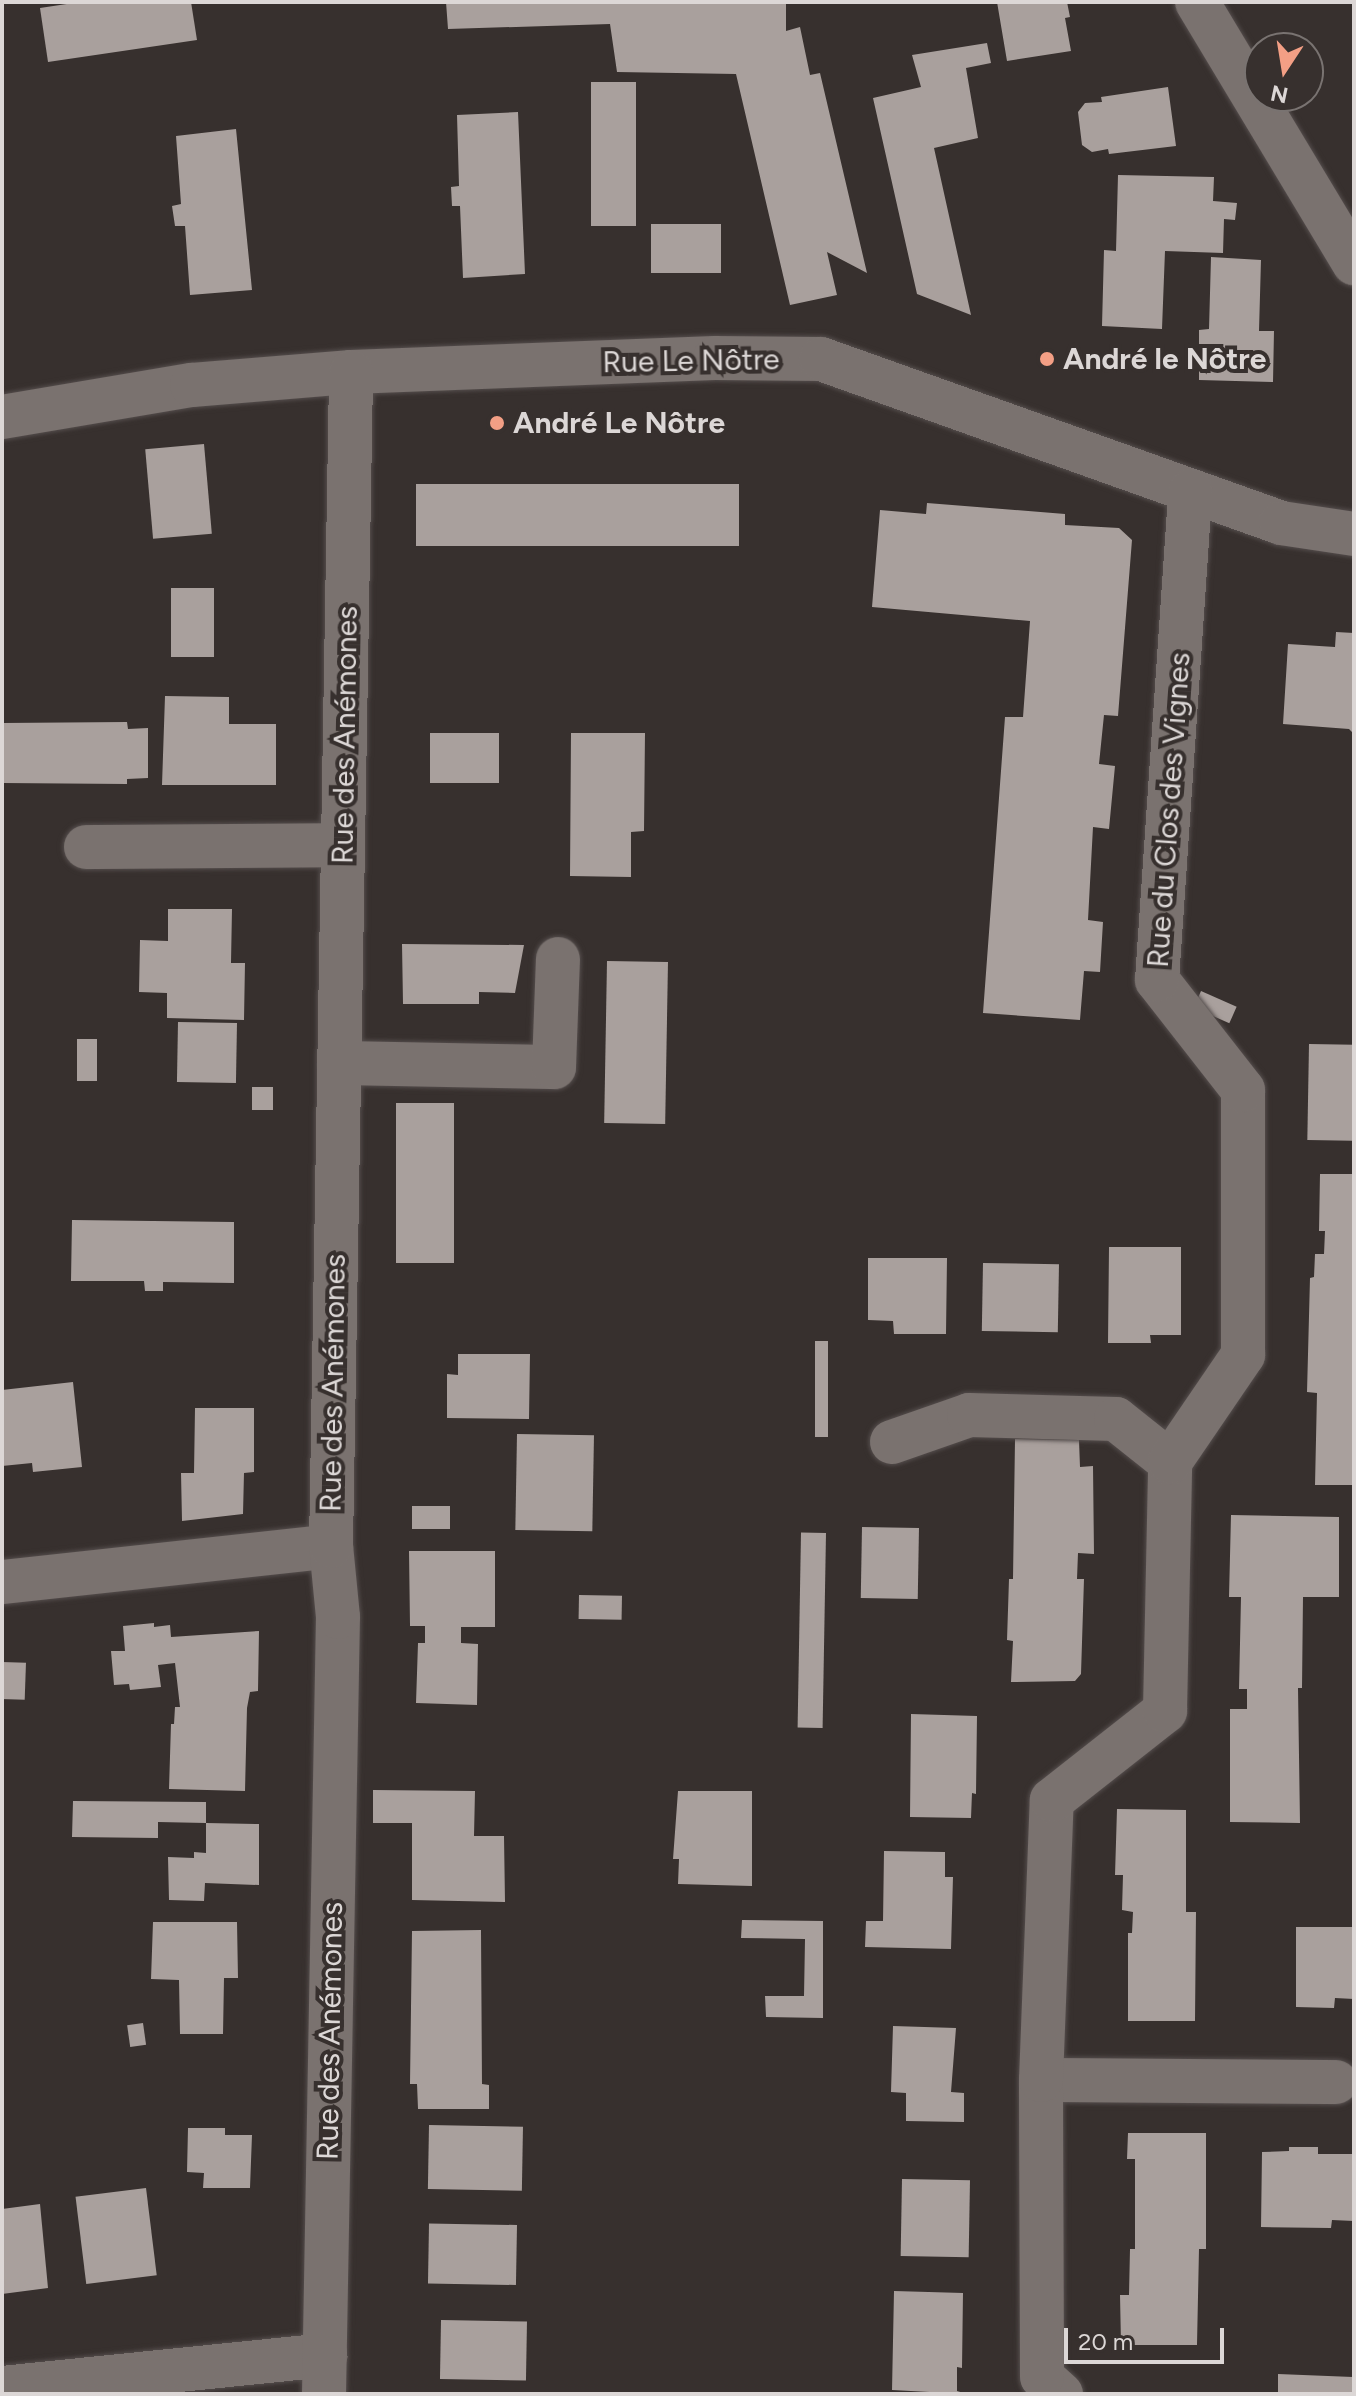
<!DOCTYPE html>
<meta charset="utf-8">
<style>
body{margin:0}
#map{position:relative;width:1356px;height:2396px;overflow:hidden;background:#37302e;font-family:Figtree,sans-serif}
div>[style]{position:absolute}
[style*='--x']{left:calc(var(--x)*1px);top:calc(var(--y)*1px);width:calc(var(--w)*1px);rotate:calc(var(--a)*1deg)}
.building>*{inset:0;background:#a9a09d;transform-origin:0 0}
.roads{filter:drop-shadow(0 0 2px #544d4c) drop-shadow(0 0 2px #544d4c)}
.street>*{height:44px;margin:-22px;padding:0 22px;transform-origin:22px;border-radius:22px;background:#7a726f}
.dots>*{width:22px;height:22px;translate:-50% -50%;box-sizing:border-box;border:4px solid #37302e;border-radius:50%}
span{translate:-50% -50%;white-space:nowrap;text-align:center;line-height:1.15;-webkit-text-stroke:8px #37302e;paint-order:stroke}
.poi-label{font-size:30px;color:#dcd7d6;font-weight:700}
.left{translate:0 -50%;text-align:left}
.street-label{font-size:30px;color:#dcd7d6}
.frame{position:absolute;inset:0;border:4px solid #dcd7d6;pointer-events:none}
.north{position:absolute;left:1244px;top:32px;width:80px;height:80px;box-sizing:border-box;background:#37302e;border:2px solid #797371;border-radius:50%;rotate:192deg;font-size:22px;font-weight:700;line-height:32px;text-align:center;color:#dcd7d6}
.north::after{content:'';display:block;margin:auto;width:28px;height:36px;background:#f39f85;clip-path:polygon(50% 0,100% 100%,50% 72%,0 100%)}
.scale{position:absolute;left:1064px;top:2328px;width:160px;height:36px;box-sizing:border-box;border:4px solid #dcd7d6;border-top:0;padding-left:10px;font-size:24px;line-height:28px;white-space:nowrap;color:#dcd7d6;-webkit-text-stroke:6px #37302e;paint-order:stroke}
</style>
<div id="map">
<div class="building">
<i style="clip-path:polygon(80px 2px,191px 2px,197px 40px,48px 62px,40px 8px)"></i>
<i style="clip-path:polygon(446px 2px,786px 2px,786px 31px,800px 27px,810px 75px,820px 73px,867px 273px,827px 252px,837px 295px,790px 305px,736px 74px,617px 72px,610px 24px,448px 29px)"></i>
<i style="clip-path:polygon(997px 2px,1067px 2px,1070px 17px,1065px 18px,1071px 51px,1007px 61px)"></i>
<i style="clip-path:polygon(987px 43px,991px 63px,966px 68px,978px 138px,934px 148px,971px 315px,917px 294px,873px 98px,921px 87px,912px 55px)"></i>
<i style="left:591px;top:82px;width:45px;height:144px"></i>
<i style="clip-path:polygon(1168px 87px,1176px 146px,1109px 154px,1108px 149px,1092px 152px,1082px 145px,1078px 112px,1085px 103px,1102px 102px,1101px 97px)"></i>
<i style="clip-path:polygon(518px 112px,525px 274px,463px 278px,460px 206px,452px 206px,451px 187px,459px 186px,457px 115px)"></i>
<i style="clip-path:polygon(236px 129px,252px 290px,190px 295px,185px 226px,175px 226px,172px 206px,181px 204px,176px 136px)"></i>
<i style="clip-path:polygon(1118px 175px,1214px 177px,1213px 201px,1237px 203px,1235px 220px,1224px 219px,1223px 253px,1165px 251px,1162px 329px,1102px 326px,1104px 250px,1116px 251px)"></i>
<i style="left:651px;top:224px;width:70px;height:49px"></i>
<i style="clip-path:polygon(1211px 257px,1261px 260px,1259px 331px,1274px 331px,1273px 382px,1199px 380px,1199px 330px,1209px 329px)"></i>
<i style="left:204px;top:444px;width:90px;height:59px;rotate:85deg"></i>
<i style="left:416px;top:484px;width:323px;height:62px"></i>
<i style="clip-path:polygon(927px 503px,1065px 514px,1065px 525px,1119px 528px,1132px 540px,1118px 716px,1104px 715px,1099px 764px,1115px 766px,1109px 829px,1093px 827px,1088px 920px,1103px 922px,1100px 972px,1084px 971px,1080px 1020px,983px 1013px,1005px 717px,1023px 717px,1030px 621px,872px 607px,880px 510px,926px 514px)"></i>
<i style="left:171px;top:588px;width:43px;height:69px"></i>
<i style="clip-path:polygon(1336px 632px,1354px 633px,1354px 734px,1349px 729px,1283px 724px,1288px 644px,1335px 647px)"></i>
<i style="clip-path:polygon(165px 696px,229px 697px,229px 724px,276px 724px,276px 785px,162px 785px)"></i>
<i style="clip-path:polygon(127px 722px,128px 729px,148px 728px,148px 778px,127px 779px,127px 784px,2px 783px,2px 723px)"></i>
<i style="left:430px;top:733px;width:69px;height:50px"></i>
<i style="clip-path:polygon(571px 733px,645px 733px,644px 831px,631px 832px,631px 877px,570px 876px)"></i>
<i style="clip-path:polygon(168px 909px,232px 909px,231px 963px,245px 963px,244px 1020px,167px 1018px,167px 993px,139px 992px,140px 940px,168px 941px)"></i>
<i style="clip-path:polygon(402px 944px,524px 945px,515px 993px,479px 992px,479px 1004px,403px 1004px)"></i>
<i style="left:607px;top:961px;width:61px;height:162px;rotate:1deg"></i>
<i style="left:1201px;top:991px;width:39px;height:18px;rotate:24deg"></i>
<i style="left:178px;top:1022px;width:59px;height:60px;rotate:1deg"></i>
<i style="left:77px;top:1039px;width:20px;height:42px"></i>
<i style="left:1309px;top:1044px;width:45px;height:96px;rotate:1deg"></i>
<i style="left:252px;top:1087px;width:21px;height:23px"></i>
<i style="left:396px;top:1103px;width:58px;height:160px"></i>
<i style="clip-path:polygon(1320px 1174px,1354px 1174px,1354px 1485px,1315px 1485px,1317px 1393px,1307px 1392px,1310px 1278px,1314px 1277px,1315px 1254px,1324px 1254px,1325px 1231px,1319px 1231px)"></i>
<i style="clip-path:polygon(72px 1220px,234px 1222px,234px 1283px,163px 1282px,163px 1291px,145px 1291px,144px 1281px,71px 1281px)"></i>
<i style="clip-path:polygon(1109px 1247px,1181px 1247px,1181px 1335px,1150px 1335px,1151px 1343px,1108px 1343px)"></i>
<i style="clip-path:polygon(868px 1258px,947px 1258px,946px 1334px,894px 1334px,893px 1321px,868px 1320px)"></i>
<i style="left:983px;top:1263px;width:76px;height:68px;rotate:1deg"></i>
<i style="left:815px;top:1341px;width:13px;height:96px"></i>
<i style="clip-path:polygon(458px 1354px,530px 1354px,529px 1419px,447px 1418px,447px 1374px,458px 1375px)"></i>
<i style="clip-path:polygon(73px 1382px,82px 1467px,33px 1472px,32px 1463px,2px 1466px,2px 1390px)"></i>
<i style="clip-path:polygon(195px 1408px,254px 1408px,254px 1472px,244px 1473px,243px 1514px,182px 1521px,181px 1473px,194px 1473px)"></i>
<i style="left:517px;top:1434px;width:77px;height:96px;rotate:1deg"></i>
<i style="clip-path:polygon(1015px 1439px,1079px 1440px,1080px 1467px,1093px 1466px,1094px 1554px,1078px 1553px,1077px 1579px,1084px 1579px,1081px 1674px,1075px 1681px,1011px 1682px,1013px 1641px,1007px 1640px,1009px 1579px,1013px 1579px)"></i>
<i style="left:412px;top:1506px;width:38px;height:23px"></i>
<i style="clip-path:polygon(1231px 1515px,1339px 1517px,1339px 1597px,1303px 1597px,1302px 1688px,1298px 1688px,1300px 1823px,1230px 1822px,1230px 1709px,1247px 1709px,1247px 1689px,1239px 1689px,1241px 1597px,1229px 1597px)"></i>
<i style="left:862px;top:1527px;width:57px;height:71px;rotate:1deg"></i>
<i style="left:826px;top:1533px;width:195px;height:25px;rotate:91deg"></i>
<i style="clip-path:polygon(409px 1551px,495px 1551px,495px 1627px,461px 1627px,461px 1643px,478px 1644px,477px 1705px,416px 1703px,418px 1643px,425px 1643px,425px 1626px,410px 1626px)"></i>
<i style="left:579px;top:1595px;width:43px;height:24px;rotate:1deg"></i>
<i style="clip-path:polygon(154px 1623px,154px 1627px,170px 1625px,171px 1637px,259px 1631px,258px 1691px,250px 1692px,247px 1708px,245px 1791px,169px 1789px,171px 1724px,174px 1724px,175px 1707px,180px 1707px,175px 1663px,158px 1665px,161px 1687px,130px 1690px,129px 1684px,114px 1685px,111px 1651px,125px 1651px,123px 1626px)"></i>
<i style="left:2px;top:1662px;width:24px;height:37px;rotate:2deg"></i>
<i style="clip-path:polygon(911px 1714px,977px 1716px,976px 1794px,972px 1793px,971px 1818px,910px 1817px)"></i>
<i style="clip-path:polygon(373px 1790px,475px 1791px,474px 1836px,504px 1836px,505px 1902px,412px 1900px,412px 1823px,373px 1823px)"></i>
<i style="clip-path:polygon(678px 1791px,752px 1791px,752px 1886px,678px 1884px,679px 1859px,673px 1859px)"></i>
<i style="clip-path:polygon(73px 1801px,206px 1802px,206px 1823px,158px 1822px,158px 1838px,72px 1837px)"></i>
<i style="clip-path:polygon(1117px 1809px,1186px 1810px,1186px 1912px,1196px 1912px,1195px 2021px,1128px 2021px,1128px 1933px,1132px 1933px,1133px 1912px,1122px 1910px,1123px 1875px,1115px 1875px)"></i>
<i style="clip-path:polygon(206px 1823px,259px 1824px,259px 1885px,205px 1883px,204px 1901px,169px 1900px,168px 1857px,194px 1858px,194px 1852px,206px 1853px)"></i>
<i style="clip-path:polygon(884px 1851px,945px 1852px,945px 1877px,953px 1877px,951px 1949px,865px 1947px,866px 1921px,883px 1921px)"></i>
<i style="clip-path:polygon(742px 1920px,823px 1921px,823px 2018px,766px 2017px,765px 1996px,804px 1996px,805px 1939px,741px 1938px)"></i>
<i style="clip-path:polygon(153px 1922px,237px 1922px,238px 1978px,224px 1978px,223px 2034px,180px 2034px,179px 1980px,151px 1979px)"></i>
<i style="clip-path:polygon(1296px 1927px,1354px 1927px,1354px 1999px,1335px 1998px,1334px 2008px,1296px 2007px)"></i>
<i style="clip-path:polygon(481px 1930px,482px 2084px,489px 2085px,489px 2109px,418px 2109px,417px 2084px,410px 2084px,412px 1931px)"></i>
<i style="left:143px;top:2023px;width:22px;height:16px;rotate:82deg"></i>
<i style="clip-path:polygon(893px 2026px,956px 2028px,951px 2092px,964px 2093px,964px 2122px,906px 2121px,906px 2093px,891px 2092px)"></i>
<i style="left:429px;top:2125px;width:94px;height:64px;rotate:1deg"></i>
<i style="clip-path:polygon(188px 2128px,225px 2128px,225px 2135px,252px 2135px,250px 2188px,203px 2188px,204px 2173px,187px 2172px)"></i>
<i style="clip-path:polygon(1128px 2133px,1206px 2133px,1206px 2249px,1199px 2249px,1197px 2345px,1121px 2345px,1120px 2295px,1129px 2295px,1130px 2249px,1135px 2249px,1135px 2159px,1127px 2159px)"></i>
<i style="clip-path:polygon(1289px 2147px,1318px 2147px,1318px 2154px,1354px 2154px,1354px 2221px,1332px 2220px,1331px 2228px,1261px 2227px,1262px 2152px,1289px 2151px)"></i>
<i style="left:902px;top:2179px;width:68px;height:77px;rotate:1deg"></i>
<i style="left:146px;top:2188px;width:88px;height:71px;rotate:83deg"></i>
<i style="clip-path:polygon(40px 2204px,48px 2288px,2px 2294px,2px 2209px)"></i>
<i style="left:517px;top:2225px;width:60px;height:88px;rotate:91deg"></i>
<i style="clip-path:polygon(894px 2291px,963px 2293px,962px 2368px,957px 2367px,957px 2391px,967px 2394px,892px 2390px)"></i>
<i style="left:441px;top:2320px;width:86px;height:59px;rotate:1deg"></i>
<i style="clip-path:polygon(1278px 2374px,1353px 2377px,1353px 2394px,1278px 2394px)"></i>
</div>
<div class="roads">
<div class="street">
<i style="--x:1197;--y:2;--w:305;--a:59"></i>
<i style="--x:2;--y:417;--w:193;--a:-9.6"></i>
<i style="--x:192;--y:385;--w:160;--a:-4.7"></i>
<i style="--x:351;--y:372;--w:364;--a:-2.2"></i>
<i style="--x:715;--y:358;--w:106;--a:0.5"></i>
<i style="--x:821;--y:359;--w:488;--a:19.6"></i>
<i style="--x:1281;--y:523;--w:74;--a:8.6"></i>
<i style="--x:86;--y:847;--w:257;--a:-0.4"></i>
<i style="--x:339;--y:1063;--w:215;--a:1.1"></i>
<i style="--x:554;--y:1067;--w:108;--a:-87.9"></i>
<i style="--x:892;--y:1442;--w:82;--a:-19.3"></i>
<i style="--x:969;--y:1415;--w:147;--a:1.6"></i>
<i style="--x:1116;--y:1419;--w:69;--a:38.5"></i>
<i style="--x:2;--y:1582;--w:331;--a:-6.2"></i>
<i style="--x:1041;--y:2080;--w:295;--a:0.4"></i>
<i style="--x:2;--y:2388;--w:325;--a:-5.8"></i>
<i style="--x:324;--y:2394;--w:777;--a:-88.97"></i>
<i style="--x:338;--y:1617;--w:71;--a:-95.6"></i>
<i style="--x:331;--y:1546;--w:1174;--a:-89.02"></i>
<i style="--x:1061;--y:2394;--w:25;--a:-138"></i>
<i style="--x:1042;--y:2377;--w:297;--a:-90.2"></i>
<i style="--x:1041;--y:2080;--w:280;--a:-87.8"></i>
<i style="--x:1052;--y:1800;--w:144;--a:-38.2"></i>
<i style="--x:1165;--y:1711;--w:249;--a:-88.8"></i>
<i style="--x:1170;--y:1462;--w:130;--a:-55.7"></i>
<i style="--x:1243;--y:1355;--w:265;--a:-90"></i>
<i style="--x:1243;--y:1090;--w:140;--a:-128"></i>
<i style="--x:1157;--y:980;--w:490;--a:-86.1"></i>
</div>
</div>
<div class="dots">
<i style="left:1047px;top:359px;background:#f39f85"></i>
<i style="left:497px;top:423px;background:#f39f85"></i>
</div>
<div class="poi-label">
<span class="left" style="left:1063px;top:359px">André le Nôtre</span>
<span class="left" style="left:513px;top:423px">André Le Nôtre</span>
</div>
<div class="street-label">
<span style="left:691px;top:361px;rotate:-1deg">Rue Le Nôtre</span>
<span style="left:345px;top:735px;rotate:-89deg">Rue des Anémones</span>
<span style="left:1169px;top:810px;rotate:-86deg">Rue du Clos des Vignes</span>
<span style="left:333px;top:1383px;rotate:-89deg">Rue des Anémones</span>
<span style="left:330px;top:2031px;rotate:-89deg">Rue des Anémones</span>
</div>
<div class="frame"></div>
<div class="north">N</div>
<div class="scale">20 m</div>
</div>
